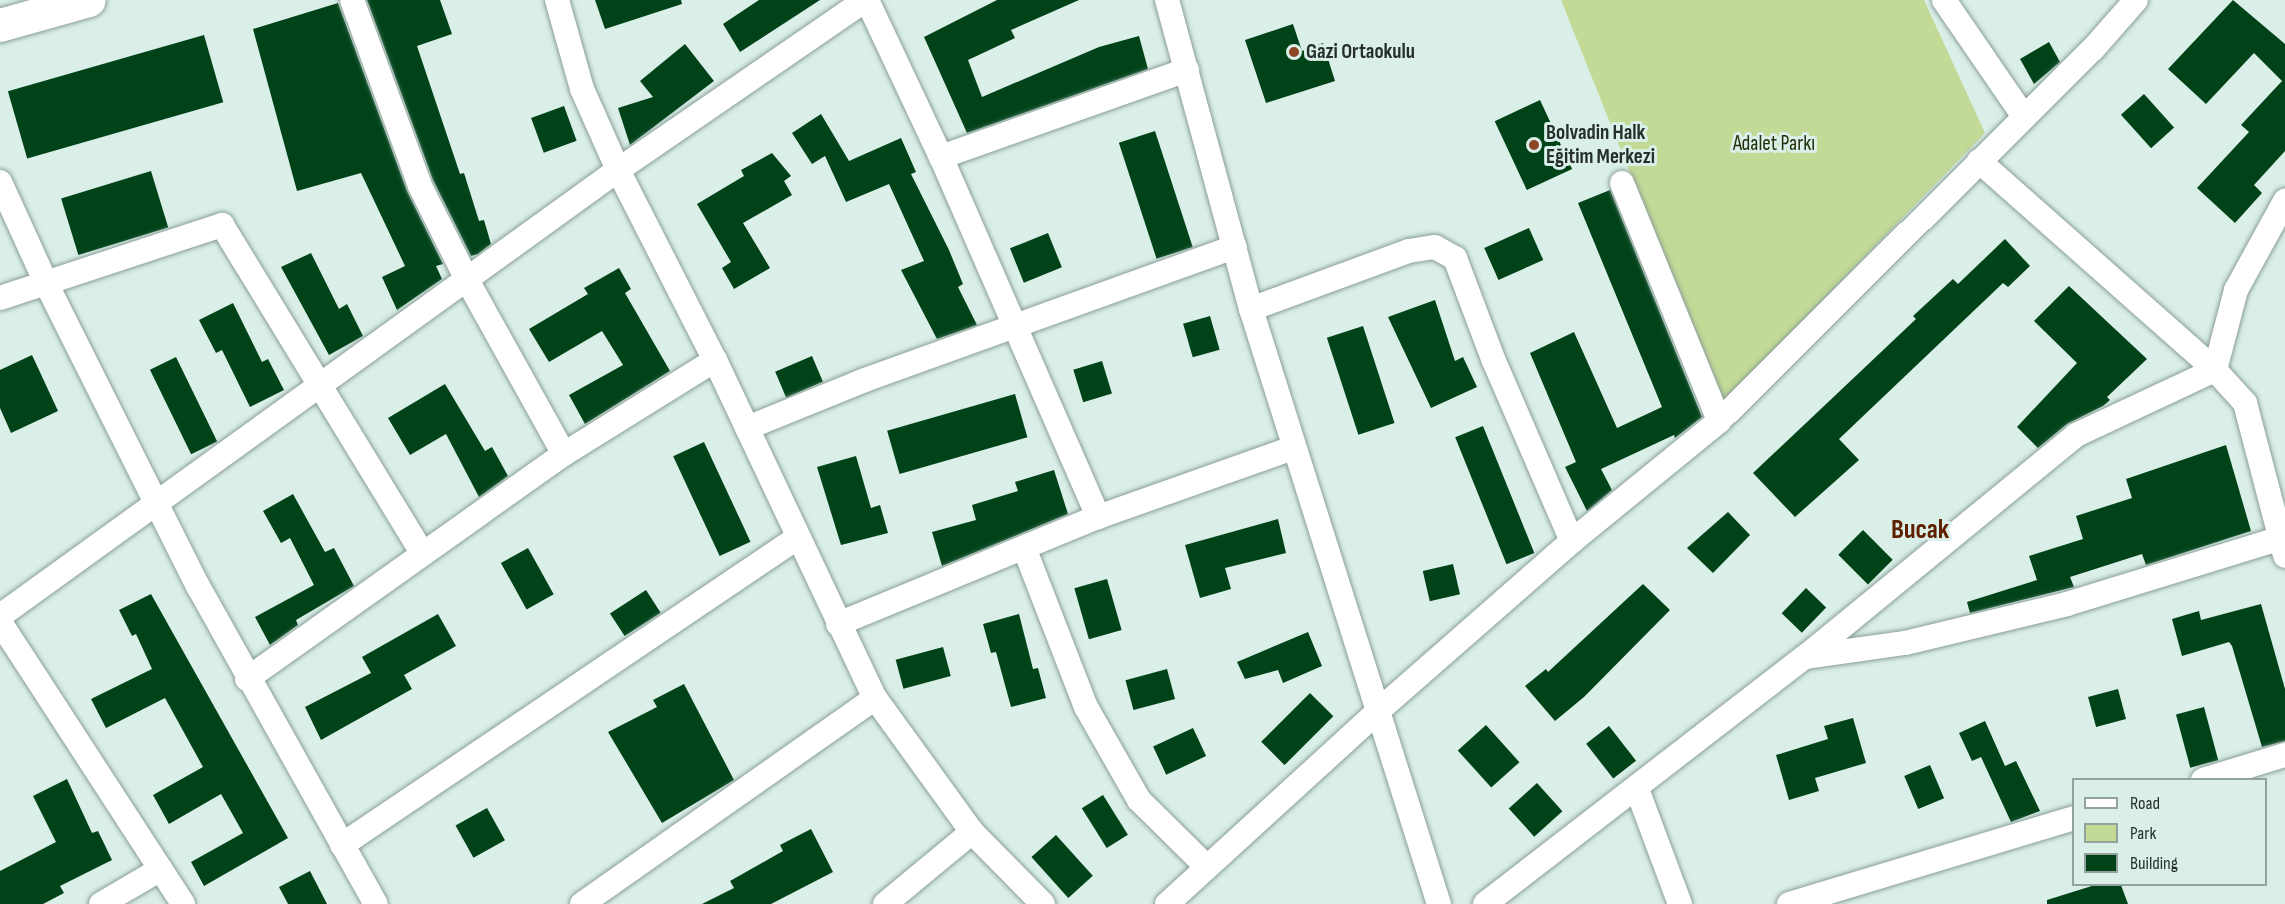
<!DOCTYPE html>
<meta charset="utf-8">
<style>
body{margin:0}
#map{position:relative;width:2285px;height:904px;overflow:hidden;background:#daefe8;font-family:"Sofia Sans Condensed",sans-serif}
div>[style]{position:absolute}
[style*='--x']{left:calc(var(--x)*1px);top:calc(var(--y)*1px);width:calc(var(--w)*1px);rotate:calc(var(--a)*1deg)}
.green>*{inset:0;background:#c3d996}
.building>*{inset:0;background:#004319;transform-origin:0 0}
.roads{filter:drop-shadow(0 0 2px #8a9e98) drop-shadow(0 0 2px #8a9e98)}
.street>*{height:24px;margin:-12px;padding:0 12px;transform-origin:12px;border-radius:12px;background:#fff}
.secondary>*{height:33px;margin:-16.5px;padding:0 16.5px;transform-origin:16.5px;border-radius:16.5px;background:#fff}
.dots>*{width:16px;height:16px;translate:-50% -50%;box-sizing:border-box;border:3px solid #daefe8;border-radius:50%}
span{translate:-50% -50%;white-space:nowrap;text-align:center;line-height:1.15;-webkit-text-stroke:6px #daefe8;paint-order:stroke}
.poi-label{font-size:21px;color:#272f2c;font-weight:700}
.left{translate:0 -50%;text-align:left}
.park-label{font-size:21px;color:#242e08}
.district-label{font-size:27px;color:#5f2000;font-weight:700}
.legend{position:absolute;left:2072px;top:778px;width:195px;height:108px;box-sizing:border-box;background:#daefe8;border:2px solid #92a29d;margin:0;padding:8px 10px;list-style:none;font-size:18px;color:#272f2c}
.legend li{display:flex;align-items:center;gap:12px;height:30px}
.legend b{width:30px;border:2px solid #92a29d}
</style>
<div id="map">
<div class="green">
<i style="clip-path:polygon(1561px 0,1924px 0,1985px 133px,1722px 403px)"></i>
</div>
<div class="building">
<i style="clip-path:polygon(367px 0,440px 0,452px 34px,417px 46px,460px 174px,464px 173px,479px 221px,484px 220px,491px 244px,478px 254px,471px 256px,433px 180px)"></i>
<i style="clip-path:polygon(595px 0,681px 0,682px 4px,605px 29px)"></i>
<i style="clip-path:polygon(759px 0,820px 0,740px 52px,723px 24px)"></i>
<i style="clip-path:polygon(997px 0,1079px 0,1011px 30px,1015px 38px,968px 60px,982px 97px,1099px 47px,1139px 36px,1148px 69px,967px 133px,924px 37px)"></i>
<i style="clip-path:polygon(2233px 0,2285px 44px,2285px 151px,2254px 185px,2262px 193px,2235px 223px,2197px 188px,2249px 132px,2241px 125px,2282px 81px,2254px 53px,2206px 104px,2168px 69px)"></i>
<i style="clip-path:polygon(338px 3px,407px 191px,443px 264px,436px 266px,442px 279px,397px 310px,382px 277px,405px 266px,361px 173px,297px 191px,253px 29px)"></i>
<i style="clip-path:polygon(1293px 24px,1302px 51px,1323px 43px,1335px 81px,1266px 103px,1245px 40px)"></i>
<i style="left:204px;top:35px;width:70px;height:204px;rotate:74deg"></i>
<i style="clip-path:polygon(2049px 42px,2060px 62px,2034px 84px,2020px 59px)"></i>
<i style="clip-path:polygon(685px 44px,714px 81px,630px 145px,618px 108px,653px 97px,640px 81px)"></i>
<i style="left:2144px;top:94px;width:45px;height:31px;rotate:48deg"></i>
<i style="left:1540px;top:100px;width:76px;height:50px;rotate:65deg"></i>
<i style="left:564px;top:106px;width:37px;height:35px;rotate:70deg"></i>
<i style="clip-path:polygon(821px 114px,849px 161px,901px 138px,916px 172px,911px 174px,949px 250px,963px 284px,958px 287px,977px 325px,937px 339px,901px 270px,924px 261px,889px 184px,846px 202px,825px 156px,812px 164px,792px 133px)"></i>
<i style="left:1155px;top:131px;width:122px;height:38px;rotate:72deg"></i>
<i style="clip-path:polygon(772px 153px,791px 176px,784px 181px,792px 195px,743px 223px,770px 268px,734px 289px,722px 268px,731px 262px,697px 204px,744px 176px,741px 170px)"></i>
<i style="left:151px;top:171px;width:59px;height:94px;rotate:73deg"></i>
<i style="clip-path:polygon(1610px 190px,1702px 417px,1675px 438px,1674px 435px,1601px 469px,1612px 490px,1587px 511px,1565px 467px,1576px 462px,1530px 353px,1574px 332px,1617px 428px,1662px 407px,1578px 203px)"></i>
<i style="left:1529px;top:228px;width:35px;height:49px;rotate:66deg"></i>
<i style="left:1048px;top:233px;width:37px;height:41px;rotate:68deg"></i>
<i style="clip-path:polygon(2005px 239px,2030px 266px,2008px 287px,2003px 283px,1839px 439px,1859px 460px,1795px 517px,1753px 473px,1916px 319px,1913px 316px,1953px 279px,1958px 284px)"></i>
<i style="clip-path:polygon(311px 253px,339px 309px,347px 304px,363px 336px,329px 355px,281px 267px)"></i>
<i style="clip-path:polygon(619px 268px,631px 289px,625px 293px,670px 371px,585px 424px,569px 395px,623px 365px,602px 331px,549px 362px,529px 329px,588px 294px,584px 288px)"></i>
<i style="clip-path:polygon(2069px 286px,2147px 359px,2107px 397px,2110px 400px,2103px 406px,2067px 424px,2038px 448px,2017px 427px,2077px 363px,2034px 321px)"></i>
<i style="clip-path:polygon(1435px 300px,1455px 361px,1463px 357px,1477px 387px,1431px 408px,1388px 317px)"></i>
<i style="clip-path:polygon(233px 303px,262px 362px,268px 359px,284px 390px,250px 407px,222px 350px,216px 353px,199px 320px)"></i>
<i style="left:1210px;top:316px;width:35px;height:28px;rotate:74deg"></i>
<i style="left:1363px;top:326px;width:102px;height:38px;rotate:72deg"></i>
<i style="clip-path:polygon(32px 355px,58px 411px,11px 433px,0 408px,0 370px)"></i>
<i style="left:812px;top:356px;width:28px;height:40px;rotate:67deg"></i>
<i style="left:176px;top:357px;width:94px;height:29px;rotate:64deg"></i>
<i style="left:1102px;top:361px;width:34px;height:30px;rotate:73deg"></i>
<i style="clip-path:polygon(445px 384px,485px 451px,492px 447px,508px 476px,479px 497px,446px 434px,410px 455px,388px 418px)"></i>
<i style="left:1015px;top:394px;width:45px;height:133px;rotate:74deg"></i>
<i style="left:1483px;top:426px;width:137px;height:30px;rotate:68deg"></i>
<i style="left:704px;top:442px;width:110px;height:34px;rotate:65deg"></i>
<i style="clip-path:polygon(2226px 445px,2251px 531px,2146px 565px,2142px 554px,2070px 577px,2074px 587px,1970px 613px,1967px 602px,2037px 580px,2029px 556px,2083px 539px,2076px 516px,2132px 498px,2126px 479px)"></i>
<i style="clip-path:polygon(856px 456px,871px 508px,880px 505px,888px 533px,841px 545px,817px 467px)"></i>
<i style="clip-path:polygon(1054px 470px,1068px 514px,942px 566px,932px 532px,976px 520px,972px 505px,1018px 491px,1015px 482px)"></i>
<i style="clip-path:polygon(293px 494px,325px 552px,334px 548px,354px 586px,296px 620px,298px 625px,270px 645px,255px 617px,314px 585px,290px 538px,281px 543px,263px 511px)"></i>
<i style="clip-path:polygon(1728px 512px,1750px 535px,1713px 573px,1687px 548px)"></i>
<i style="clip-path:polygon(1278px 519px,1286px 553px,1225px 568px,1231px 589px,1200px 598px,1185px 545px)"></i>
<i style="left:1863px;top:530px;width:42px;height:35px;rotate:45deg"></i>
<i style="left:528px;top:548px;width:53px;height:31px;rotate:61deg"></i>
<i style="left:1453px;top:564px;width:31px;height:31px;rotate:77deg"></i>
<i style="left:1107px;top:579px;width:53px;height:34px;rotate:74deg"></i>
<i style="clip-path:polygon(1643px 584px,1670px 610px,1584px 697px,1555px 721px,1525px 686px,1546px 669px,1548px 672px)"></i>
<i style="left:1806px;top:588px;width:28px;height:35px;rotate:44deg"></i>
<i style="left:646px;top:590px;width:27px;height:43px;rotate:57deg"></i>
<i style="clip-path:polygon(151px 594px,288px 838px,204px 886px,191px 862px,243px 833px,221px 794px,169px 824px,153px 795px,203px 767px,165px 698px,106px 728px,91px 699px,152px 669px,136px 634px,132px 636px,119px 610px)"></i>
<i style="clip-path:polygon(2261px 604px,2285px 689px,2285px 741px,2262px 747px,2232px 646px,2229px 642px,2182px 656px,2172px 619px,2199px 611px,2201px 620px)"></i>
<i style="clip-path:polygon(438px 614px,456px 646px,404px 675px,412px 689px,321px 740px,305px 707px,371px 673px,362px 657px)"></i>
<i style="clip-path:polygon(1019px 614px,1033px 669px,1038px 668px,1046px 698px,1011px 707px,996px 652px,991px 653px,983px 624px)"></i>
<i style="clip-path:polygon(1308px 632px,1322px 666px,1283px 683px,1278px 670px,1245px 679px,1237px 662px)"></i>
<i style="left:943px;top:647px;width:30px;height:49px;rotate:75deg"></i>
<i style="left:1167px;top:669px;width:31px;height:43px;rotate:75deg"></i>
<i style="clip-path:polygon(684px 684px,734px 780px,662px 823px,608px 732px,657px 707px,653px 700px)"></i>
<i style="left:2118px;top:689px;width:31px;height:31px;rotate:75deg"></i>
<i style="left:1310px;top:693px;width:33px;height:69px;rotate:45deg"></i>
<i style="left:2204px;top:707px;width:55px;height:29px;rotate:75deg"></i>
<i style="clip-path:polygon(1853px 718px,1866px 763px,1815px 778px,1819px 791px,1789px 800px,1776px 755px,1828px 739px,1824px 726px)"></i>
<i style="clip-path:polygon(1985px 721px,2005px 766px,2016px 761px,2040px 811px,2011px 822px,1981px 757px,1972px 761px,1959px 733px)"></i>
<i style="left:1486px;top:725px;width:50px;height:38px;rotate:48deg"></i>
<i style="left:1609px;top:726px;width:44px;height:29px;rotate:52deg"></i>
<i style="left:1193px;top:728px;width:31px;height:44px;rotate:65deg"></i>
<i style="left:1930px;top:765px;width:36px;height:28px;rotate:67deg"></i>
<i style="clip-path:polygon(67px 779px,92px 833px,98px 831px,112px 860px,60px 886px,64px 893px,43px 904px,0 904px,0 871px,56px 842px,33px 796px)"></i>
<i style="left:1537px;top:783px;width:38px;height:38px;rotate:48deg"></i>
<i style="left:1103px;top:795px;width:47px;height:25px;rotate:58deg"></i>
<i style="left:487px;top:808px;width:37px;height:36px;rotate:61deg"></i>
<i style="clip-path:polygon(811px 829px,833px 872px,771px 904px,702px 904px,734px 888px,730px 881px,783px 851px,780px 845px)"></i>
<i style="left:1056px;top:835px;width:55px;height:33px;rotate:48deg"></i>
<i style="clip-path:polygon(310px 871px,327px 904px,288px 904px,279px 887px)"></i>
<i style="clip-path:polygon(2095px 885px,2121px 885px,2128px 904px,2047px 904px,2047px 900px)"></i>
</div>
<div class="roads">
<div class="street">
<i style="--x:352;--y:0;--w:198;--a:69.9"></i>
<i style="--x:420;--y:186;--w:105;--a:63.4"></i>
<i style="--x:467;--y:280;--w:199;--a:60.9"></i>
<i style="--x:557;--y:0;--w:92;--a:74.3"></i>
<i style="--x:582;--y:89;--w:89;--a:66"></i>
<i style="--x:618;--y:170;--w:213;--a:63"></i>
<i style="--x:715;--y:360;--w:374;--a:64.7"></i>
<i style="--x:875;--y:698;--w:165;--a:54.1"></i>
<i style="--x:972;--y:832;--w:101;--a:45.4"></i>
<i style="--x:867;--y:0;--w:174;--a:64.8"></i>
<i style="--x:941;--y:157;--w:393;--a:66.4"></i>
<i style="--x:1167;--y:0;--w:320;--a:74.8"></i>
<i style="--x:1251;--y:309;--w:624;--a:72.47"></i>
<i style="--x:1944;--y:0;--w:142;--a:55.6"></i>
<i style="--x:941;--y:157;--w:261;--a:-19.5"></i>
<i style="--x:1979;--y:161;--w:315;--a:41.5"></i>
<i style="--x:2215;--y:370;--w:45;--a:47.7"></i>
<i style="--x:2245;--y:403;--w:158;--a:75.3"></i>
<i style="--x:0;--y:182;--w:111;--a:65.5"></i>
<i style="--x:46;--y:283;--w:339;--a:63.4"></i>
<i style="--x:198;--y:586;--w:364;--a:60.8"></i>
<i style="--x:1622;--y:183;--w:257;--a:67.8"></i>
<i style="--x:0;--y:298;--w:234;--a:-18.2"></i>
<i style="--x:222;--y:225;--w:384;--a:58.6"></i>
<i style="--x:1251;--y:309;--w:168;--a:-20.2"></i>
<i style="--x:1409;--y:251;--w:26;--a:-9"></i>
<i style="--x:1435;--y:247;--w:23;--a:29"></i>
<i style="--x:1455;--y:258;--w:110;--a:69.3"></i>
<i style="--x:1494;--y:361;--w:196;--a:66.6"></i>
<i style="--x:747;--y:428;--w:127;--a:-22.1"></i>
<i style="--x:865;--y:380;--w:393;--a:-19.8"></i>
<i style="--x:1025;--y:550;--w:168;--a:68.8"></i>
<i style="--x:1086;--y:707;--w:107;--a:60.3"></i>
<i style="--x:1139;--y:800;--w:95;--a:44.6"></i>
<i style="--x:0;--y:616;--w:762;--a:-35.82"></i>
<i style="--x:618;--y:170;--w:300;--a:-34.5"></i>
<i style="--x:0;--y:622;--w:336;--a:57"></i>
<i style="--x:838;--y:624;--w:281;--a:-22.4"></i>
<i style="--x:1098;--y:517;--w:207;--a:-19.5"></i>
<i style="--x:1805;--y:657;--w:101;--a:-8"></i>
<i style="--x:1905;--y:643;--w:167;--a:-13.5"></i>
<i style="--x:2067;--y:604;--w:225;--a:-17.1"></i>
<i style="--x:247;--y:679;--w:389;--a:-35.4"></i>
<i style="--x:564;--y:454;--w:178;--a:-31.9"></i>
<i style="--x:2203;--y:780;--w:86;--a:-17"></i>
<i style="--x:1637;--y:789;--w:123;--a:69.5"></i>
<i style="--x:342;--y:845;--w:549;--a:-34.01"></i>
<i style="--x:101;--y:904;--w:69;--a:-30.3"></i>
<i style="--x:582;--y:904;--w:358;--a:-35.1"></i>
<i style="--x:885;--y:904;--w:113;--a:-39.6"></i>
<i style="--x:1167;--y:904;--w:286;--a:-42.4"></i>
<i style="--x:1378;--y:711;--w:258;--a:-41.2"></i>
<i style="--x:1572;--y:541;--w:190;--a:-39.2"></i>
<i style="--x:1719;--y:421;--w:528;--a:-44.85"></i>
<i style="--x:2093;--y:49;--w:65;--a:-48.7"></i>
<i style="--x:1485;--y:904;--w:404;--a:-37.7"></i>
<i style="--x:1805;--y:657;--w:350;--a:-39.3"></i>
<i style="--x:2076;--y:435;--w:153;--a:-25.1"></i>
<i style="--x:2215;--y:370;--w:83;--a:-75.3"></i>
<i style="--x:2236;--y:290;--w:102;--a:-61.2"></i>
<i style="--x:1789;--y:904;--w:298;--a:-16.8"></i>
</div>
<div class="secondary">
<i style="--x:0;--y:25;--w:92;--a:-15.7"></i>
</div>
</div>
<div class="dots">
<i style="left:1294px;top:52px;background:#8d4523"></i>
<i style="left:1534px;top:145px;background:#8d4523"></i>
</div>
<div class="poi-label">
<span class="left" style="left:1306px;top:52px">Gazi Ortaokulu</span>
<span class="left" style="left:1546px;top:145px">Bolvadin Halk<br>Eğitim Merkezi</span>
</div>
<div class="park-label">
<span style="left:1774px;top:144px">Adalet Parkı</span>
</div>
<div class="district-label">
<span style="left:1920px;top:531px">Bucak</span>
</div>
<ul class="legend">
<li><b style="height:8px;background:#fff"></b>Road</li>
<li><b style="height:16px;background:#c3d996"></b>Park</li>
<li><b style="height:16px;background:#004319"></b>Building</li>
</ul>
</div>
